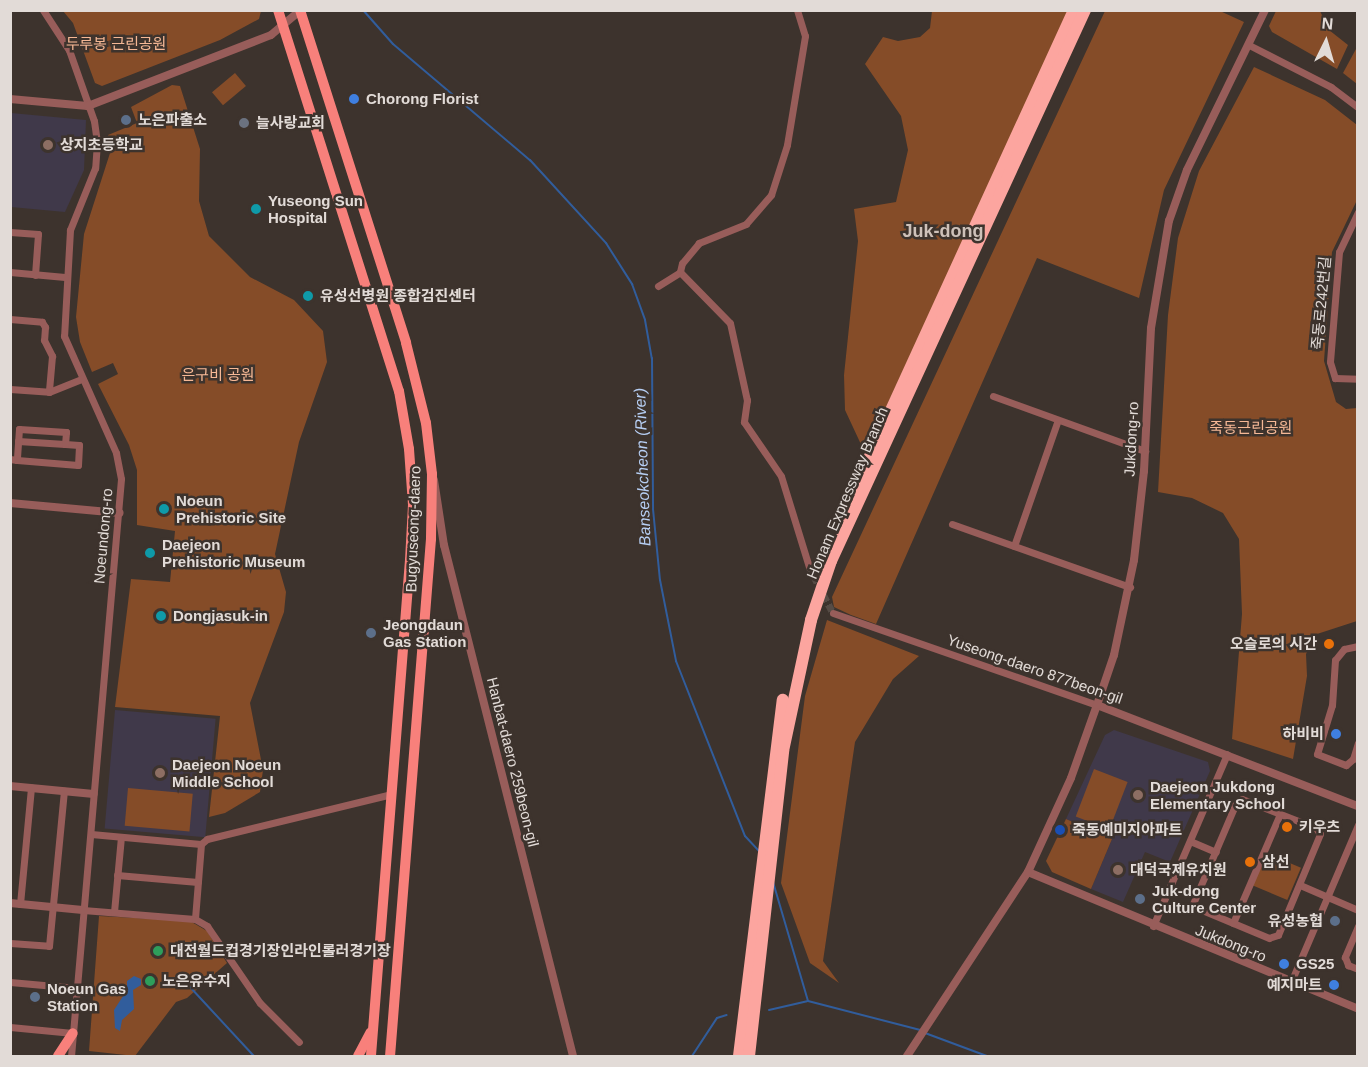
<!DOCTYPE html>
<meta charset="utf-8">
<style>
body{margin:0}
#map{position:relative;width:1368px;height:1067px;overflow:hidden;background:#3d332d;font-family:Arial,"Noto Sans KR",sans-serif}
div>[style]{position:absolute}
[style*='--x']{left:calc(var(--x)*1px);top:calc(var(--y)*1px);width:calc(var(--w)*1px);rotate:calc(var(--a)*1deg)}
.industrial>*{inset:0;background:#40394a;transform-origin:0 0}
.green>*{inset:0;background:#854c28;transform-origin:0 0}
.water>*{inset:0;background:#315d9c}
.stream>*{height:2px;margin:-1px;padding:0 1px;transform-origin:1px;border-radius:1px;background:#315d9c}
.minor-tunnel>*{height:7px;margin-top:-3.5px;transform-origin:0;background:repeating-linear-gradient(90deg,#564c46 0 7px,transparent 0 10.5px)}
.minor>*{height:7px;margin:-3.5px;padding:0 3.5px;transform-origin:3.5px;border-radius:3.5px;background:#985d5a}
.tertiary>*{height:8px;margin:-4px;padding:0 4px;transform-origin:4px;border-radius:4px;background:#985d5a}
.primary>*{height:10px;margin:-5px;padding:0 5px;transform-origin:5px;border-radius:5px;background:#f8807b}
.motorway>*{height:12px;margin:-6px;padding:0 6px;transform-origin:6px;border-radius:6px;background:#fca59f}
.dots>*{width:16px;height:16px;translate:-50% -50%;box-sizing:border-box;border:3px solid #3d332d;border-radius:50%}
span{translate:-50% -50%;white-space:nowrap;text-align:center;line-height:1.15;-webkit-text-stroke:5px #3d332d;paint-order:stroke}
.park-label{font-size:15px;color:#f6b895}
.poi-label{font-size:15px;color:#e2dbd7;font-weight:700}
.left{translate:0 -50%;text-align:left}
.right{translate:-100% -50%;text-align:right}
.street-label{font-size:15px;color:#e2dbd7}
.water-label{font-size:16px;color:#b6cef3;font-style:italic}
.quarter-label{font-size:18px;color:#cec1b9;font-weight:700}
.frame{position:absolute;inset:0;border:12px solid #e2dbd7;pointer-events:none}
.north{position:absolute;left:1296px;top:12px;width:60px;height:60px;-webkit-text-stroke:4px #3d332d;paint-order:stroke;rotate:5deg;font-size:16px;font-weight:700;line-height:24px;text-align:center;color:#e2dbd7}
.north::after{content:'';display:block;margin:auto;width:21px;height:27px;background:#e2dbd7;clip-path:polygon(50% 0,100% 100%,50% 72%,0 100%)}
</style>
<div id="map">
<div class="industrial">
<i style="clip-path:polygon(11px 113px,86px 120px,84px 170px,65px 212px,11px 207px)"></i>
<i style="left:115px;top:710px;width:101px;height:119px;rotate:5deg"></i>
<i style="clip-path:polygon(1114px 730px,1208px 762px,1210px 771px,1170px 862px,1145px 852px,1123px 902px,1091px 889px,1112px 839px,1066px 819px,1105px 735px)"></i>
</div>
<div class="green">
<i style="clip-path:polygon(63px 11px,260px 10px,261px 11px,259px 19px,220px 40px,102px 86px,95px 83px,73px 23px)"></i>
<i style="clip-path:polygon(932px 11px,1069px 11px,865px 453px,845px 410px,844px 375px,858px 241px,854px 209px,896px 202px,908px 150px,901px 116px,865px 64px,883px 37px,898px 41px,920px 37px,930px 28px)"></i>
<i style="clip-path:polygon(1105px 11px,1220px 11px,1244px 22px,1164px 190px,1139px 298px,1037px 258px,876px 624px,851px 615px,834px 607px,832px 597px)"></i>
<i style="clip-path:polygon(1276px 11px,1320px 11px,1329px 30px,1348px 45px,1337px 69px,1272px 32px,1269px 26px)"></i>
<i style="clip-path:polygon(1356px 49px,1357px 49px,1357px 84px,1343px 73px)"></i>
<i style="clip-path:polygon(1254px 67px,1325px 100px,1357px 125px,1357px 200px,1332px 252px,1324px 361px,1336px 402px,1346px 409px,1357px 408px,1357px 621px,1317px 634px,1306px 654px,1307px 676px,1293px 759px,1232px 739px,1242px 614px,1239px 539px,1223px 513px,1192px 498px,1158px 492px,1168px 315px,1178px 238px,1199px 171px)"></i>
<i style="left:235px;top:73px;width:17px;height:30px;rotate:50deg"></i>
<i style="clip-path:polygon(172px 85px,180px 86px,200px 149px,199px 201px,209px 236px,250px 277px,294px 300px,323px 331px,327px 362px,299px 442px,275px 554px,286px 592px,284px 612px,250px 703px,263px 770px,260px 792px,225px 813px,209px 817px,220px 716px,115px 707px,131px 579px,170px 582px,175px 531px,137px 525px,137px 470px,129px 445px,98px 384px,118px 374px,113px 363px,92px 372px,80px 342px,76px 317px,84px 234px,110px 153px,108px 135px,137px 123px,131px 107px)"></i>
<i style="clip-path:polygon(827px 620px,919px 656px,893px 679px,855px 742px,823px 961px,839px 983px,810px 963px,781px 883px,805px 696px)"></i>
<i style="left:1094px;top:769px;width:36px;height:51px;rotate:21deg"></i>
<i style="left:128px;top:788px;width:65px;height:38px;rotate:5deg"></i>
<i style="clip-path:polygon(1066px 819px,1112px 839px,1091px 889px,1052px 872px,1046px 861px)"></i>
<i style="left:1266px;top:853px;width:38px;height:35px;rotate:23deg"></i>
<i style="clip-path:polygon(99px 916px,190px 921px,207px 931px,227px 963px,187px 998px,176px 1002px,135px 1056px,89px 1051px)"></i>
</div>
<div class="water">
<i style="clip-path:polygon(134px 976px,141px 979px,141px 985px,133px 990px,134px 1009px,122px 1020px,120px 1031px,115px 1028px,114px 1010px,127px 990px,127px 981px)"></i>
</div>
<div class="stream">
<i style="--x:363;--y:10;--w:45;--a:48.6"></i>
<i style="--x:393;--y:44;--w:180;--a:40.3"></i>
<i style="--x:530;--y:160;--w:113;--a:47.5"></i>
<i style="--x:606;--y:243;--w:49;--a:57.6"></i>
<i style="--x:632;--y:284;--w:38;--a:70"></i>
<i style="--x:645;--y:320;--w:39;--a:80"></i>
<i style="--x:652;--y:358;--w:151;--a:89.6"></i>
<i style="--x:653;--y:509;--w:71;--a:84.4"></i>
<i style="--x:660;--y:580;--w:83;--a:78.8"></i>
<i style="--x:676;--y:661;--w:188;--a:68.5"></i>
<i style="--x:745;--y:836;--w:22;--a:47"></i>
<i style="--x:773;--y:882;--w:124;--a:73.6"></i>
<i style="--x:808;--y:1001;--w:116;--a:14.5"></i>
<i style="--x:190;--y:987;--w:94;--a:47.2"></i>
<i style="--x:769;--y:1010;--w:39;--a:-13"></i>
<i style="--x:925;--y:1033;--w:66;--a:20.4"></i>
<i style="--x:692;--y:1056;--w:45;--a:-56.7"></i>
<i style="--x:717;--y:1018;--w:10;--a:-17"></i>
</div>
<div class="minor-tunnel">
<i style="--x:809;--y:567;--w:52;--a:62.4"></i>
</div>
<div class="minor">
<i style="--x:43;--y:10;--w:48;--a:57"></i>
<i style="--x:69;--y:50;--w:75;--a:70.6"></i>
<i style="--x:94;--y:121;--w:21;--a:82"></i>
<i style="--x:97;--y:142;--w:26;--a:94"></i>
<i style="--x:95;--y:168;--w:67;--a:112"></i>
<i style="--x:70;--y:230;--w:106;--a:93.2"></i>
<i style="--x:64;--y:336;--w:128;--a:66"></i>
<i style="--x:116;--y:453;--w:26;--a:79"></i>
<i style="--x:121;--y:479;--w:579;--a:94.95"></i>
<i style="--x:797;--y:10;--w:27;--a:73"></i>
<i style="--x:805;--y:36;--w:110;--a:99.4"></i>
<i style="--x:787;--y:145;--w:52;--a:107.7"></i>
<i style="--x:771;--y:195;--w:38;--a:131"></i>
<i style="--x:746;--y:224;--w:51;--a:158"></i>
<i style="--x:699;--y:243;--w:26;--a:130"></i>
<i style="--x:682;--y:263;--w:9;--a:103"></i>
<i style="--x:680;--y:272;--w:71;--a:45.6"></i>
<i style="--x:730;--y:323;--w:79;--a:77.6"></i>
<i style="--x:747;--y:400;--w:22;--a:98"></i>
<i style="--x:744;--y:422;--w:65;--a:55.6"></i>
<i style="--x:781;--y:476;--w:95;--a:72.9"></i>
<i style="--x:1249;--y:45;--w:92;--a:27.1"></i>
<i style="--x:1331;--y:87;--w:34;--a:37"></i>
<i style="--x:1358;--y:212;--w:44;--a:115.4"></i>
<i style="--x:1339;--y:252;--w:110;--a:94.7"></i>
<i style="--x:1330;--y:362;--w:17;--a:73"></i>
<i style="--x:1335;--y:378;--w:23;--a:2"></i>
<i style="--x:10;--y:232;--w:28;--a:4"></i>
<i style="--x:38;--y:234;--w:41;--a:94.2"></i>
<i style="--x:10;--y:272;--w:55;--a:5.2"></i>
<i style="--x:658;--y:286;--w:26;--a:-32"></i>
<i style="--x:10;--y:319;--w:32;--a:5"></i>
<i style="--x:42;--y:322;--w:6;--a:59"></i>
<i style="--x:45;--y:327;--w:13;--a:94"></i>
<i style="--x:44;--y:340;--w:18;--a:63"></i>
<i style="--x:52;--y:356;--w:36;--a:95"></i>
<i style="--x:10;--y:389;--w:39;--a:4"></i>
<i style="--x:49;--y:392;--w:35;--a:-22"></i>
<i style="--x:993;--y:396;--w:162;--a:19.9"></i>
<i style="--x:18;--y:441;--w:47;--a:3.7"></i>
<i style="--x:10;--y:459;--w:7;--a:8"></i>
<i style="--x:17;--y:460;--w:61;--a:4.7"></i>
<i style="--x:78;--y:465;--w:20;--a:-87"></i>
<i style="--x:79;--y:445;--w:14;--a:-176"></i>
<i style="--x:65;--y:444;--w:12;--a:-85"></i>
<i style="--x:66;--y:432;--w:47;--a:-176.3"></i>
<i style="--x:19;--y:429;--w:31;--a:94"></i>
<i style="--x:952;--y:524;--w:189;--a:19.5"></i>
<i style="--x:1014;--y:546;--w:133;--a:-70.8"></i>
<i style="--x:833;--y:613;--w:280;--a:19.2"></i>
<i style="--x:1358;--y:646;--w:14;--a:168"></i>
<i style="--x:1344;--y:649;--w:14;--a:129"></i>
<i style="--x:1335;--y:660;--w:45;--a:93.8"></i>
<i style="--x:1332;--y:705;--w:51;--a:107"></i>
<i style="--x:1317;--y:754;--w:31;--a:21"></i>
<i style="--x:1346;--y:765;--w:9;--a:-41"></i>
<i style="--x:1353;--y:759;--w:17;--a:-73"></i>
<i style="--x:1242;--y:799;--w:79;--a:21.4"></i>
<i style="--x:1316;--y:828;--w:7;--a:56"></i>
<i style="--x:1320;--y:834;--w:109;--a:112.6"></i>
<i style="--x:1278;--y:935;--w:9;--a:162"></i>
<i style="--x:1269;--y:938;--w:83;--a:-157.4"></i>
<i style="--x:1192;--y:906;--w:110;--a:-66.9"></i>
<i style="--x:1235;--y:805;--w:9;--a:-41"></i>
<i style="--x:91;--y:834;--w:110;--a:5.2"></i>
<i style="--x:201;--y:844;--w:75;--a:94.6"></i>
<i style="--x:1190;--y:841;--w:28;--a:23"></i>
<i style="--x:201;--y:844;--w:8;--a:-40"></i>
<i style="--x:207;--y:839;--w:189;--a:-13.7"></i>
<i style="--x:117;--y:875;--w:81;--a:4.9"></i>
<i style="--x:1300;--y:885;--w:63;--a:23.3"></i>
<i style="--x:20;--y:904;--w:117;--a:-84.6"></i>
<i style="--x:83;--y:910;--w:112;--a:4.6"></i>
<i style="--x:195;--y:919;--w:14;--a:30"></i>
<i style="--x:207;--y:926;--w:93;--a:55.5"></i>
<i style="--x:260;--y:1003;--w:55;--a:45"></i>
<i style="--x:114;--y:912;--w:75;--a:-84.7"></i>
<i style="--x:1233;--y:923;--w:119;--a:-66.7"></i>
<i style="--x:1153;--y:926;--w:187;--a:-66.7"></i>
<i style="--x:1358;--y:926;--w:34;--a:113"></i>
<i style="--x:1345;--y:957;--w:9;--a:69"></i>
<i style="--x:1348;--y:965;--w:11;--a:22"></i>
<i style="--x:10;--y:943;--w:39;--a:4"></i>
<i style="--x:49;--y:946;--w:156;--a:-84.5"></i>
<i style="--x:10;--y:982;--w:67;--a:5.1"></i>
<i style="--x:1291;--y:982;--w:171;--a:-66.9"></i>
<i style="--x:10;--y:1027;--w:63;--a:5.4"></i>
</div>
<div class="tertiary">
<i style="--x:10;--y:99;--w:78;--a:5.1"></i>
<i style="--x:88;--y:106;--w:196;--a:-21.2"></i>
<i style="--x:271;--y:35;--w:39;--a:-40"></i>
<i style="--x:434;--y:480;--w:66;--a:81.3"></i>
<i style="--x:444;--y:545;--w:527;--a:75.83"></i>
<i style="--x:10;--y:503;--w:110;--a:5.2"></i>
<i style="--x:1097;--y:705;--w:280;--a:21.2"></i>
<i style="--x:10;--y:786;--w:84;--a:5.4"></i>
<i style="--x:1028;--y:872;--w:357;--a:22.5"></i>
<i style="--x:10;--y:903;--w:73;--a:5.5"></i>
<i style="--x:907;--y:1056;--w:220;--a:-56.7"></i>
<i style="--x:1028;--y:872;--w:103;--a:-65.4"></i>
<i style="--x:1071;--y:778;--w:77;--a:-70.4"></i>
<i style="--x:1097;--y:705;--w:53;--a:-71.2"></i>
<i style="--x:1114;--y:655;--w:97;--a:-78.1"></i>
<i style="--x:1134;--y:560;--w:90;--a:-83.6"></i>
<i style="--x:1144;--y:471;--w:143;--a:-87.2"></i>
<i style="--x:1151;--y:328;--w:109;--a:-80.5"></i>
<i style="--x:1169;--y:221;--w:54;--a:-70.6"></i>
<i style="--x:1187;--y:170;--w:178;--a:-64"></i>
</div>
<div class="primary">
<i style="--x:278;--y:10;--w:400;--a:72.4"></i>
<i style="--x:399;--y:391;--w:59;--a:80.2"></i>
<i style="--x:409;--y:449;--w:56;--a:85.9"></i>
<i style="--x:413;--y:505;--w:55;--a:93.1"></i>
<i style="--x:410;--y:560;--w:498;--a:94.5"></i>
<i style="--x:300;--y:10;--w:349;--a:72.3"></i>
<i style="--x:406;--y:343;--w:82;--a:76"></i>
<i style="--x:426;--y:423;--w:51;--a:83.3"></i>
<i style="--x:432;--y:474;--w:65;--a:90.9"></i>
<i style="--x:431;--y:539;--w:519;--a:94.53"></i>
<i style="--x:58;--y:1056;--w:27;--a:-57"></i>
<i style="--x:358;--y:1056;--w:27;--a:-62"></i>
</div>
<div class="motorway">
<i style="--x:855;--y:489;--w:527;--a:-65.43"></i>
<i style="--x:739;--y:1056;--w:359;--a:-83"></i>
<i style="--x:749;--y:1056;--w:307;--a:-83.6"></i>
<i style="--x:783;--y:751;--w:134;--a:-77.9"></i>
<i style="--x:811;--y:620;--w:62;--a:-71.3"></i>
<i style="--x:831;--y:561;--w:607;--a:-65.25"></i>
</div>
<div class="dots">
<i style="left:354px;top:99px;background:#3f7fe0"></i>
<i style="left:126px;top:120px;background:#5c6f8a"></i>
<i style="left:244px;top:123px;background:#6b7280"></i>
<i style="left:48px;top:145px;background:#8d6e63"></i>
<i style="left:256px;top:209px;background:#0f9aa8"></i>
<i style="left:308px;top:296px;background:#0f9aa8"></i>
<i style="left:164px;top:509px;background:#0f9aa8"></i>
<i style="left:150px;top:553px;background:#0f9aa8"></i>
<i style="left:161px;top:616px;background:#0f9aa8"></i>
<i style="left:371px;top:633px;background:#5c6f8a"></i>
<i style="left:1329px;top:644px;background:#e8710a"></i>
<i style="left:1336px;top:734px;background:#3f7fe0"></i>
<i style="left:160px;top:773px;background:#8d6e63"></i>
<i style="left:1138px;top:795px;background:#8d6e63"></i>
<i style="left:1287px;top:827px;background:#e8710a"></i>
<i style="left:1060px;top:830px;background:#1a4fb4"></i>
<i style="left:1250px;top:862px;background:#e8710a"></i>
<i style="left:1118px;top:870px;background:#8d6e63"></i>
<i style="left:1140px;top:899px;background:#5c6f8a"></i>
<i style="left:1335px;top:921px;background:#5c6f8a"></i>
<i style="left:158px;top:951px;background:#2e9e5b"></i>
<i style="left:1284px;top:964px;background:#3f7fe0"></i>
<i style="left:150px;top:981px;background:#2e9e5b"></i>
<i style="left:1334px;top:985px;background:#3f7fe0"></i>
<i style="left:35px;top:997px;background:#5c6f8a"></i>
</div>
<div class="park-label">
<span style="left:116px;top:44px">두루봉 근린공원</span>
<span style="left:218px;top:375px">은구비 공원</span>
<span style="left:1251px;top:428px">죽동근린공원</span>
</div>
<div class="poi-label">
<span class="left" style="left:366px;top:99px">Chorong Florist</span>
<span class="left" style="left:138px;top:120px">노은파출소</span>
<span class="left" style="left:256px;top:123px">늘사랑교회</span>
<span class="left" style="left:60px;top:145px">상지초등학교</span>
<span class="left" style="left:268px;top:209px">Yuseong Sun<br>Hospital</span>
<span class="left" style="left:320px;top:296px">유성선병원 종합검진센터</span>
<span class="left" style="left:176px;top:509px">Noeun<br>Prehistoric Site</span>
<span class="left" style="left:162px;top:553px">Daejeon<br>Prehistoric Museum</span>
<span class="left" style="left:173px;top:616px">Dongjasuk-in</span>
<span class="left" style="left:383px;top:633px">Jeongdaun<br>Gas Station</span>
<span class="right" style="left:1317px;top:644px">오슬로의 시간</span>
<span class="right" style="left:1324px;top:734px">하비비</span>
<span class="left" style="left:172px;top:773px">Daejeon Noeun<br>Middle School</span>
<span class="left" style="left:1150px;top:795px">Daejeon Jukdong<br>Elementary School</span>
<span class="left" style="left:1299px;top:827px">키우츠</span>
<span class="left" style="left:1072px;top:830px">죽동예미지아파트</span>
<span class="left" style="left:1262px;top:862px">삼선</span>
<span class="left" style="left:1130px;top:870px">대덕국제유치원</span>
<span class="left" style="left:1152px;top:899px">Juk-dong<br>Culture Center</span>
<span class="right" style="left:1323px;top:921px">유성농협</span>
<span class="left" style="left:170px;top:951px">대전월드컵경기장인라인롤러경기장</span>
<span class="left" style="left:1296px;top:964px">GS25</span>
<span class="left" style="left:162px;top:981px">노은유수지</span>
<span class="right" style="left:1322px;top:985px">예지마트</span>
<span class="left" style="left:47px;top:997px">Noeun Gas<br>Station</span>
</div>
<div class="street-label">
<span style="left:1321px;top:303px;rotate:-85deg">죽동로242번길</span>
<span style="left:1131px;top:439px;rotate:-87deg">Jukdong-ro</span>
<span style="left:847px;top:493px;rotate:-67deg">Honam Expressway Branch</span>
<span style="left:413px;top:529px;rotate:-88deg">Bugyuseong-daero</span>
<span style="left:103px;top:536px;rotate:-85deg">Noeundong-ro</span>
<span style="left:1035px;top:669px;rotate:19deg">Yuseong-daero 877beon-gil</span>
<span style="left:513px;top:762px;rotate:76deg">Hanbat-daero 259beon-gil</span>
<span style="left:1231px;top:943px;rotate:22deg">Jukdong-ro</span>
</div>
<div class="water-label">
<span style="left:643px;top:467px;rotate:-92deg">Banseokcheon (River)</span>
</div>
<div class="quarter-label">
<span style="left:943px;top:231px">Juk-dong</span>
</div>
<div class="frame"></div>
<div class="north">N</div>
</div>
